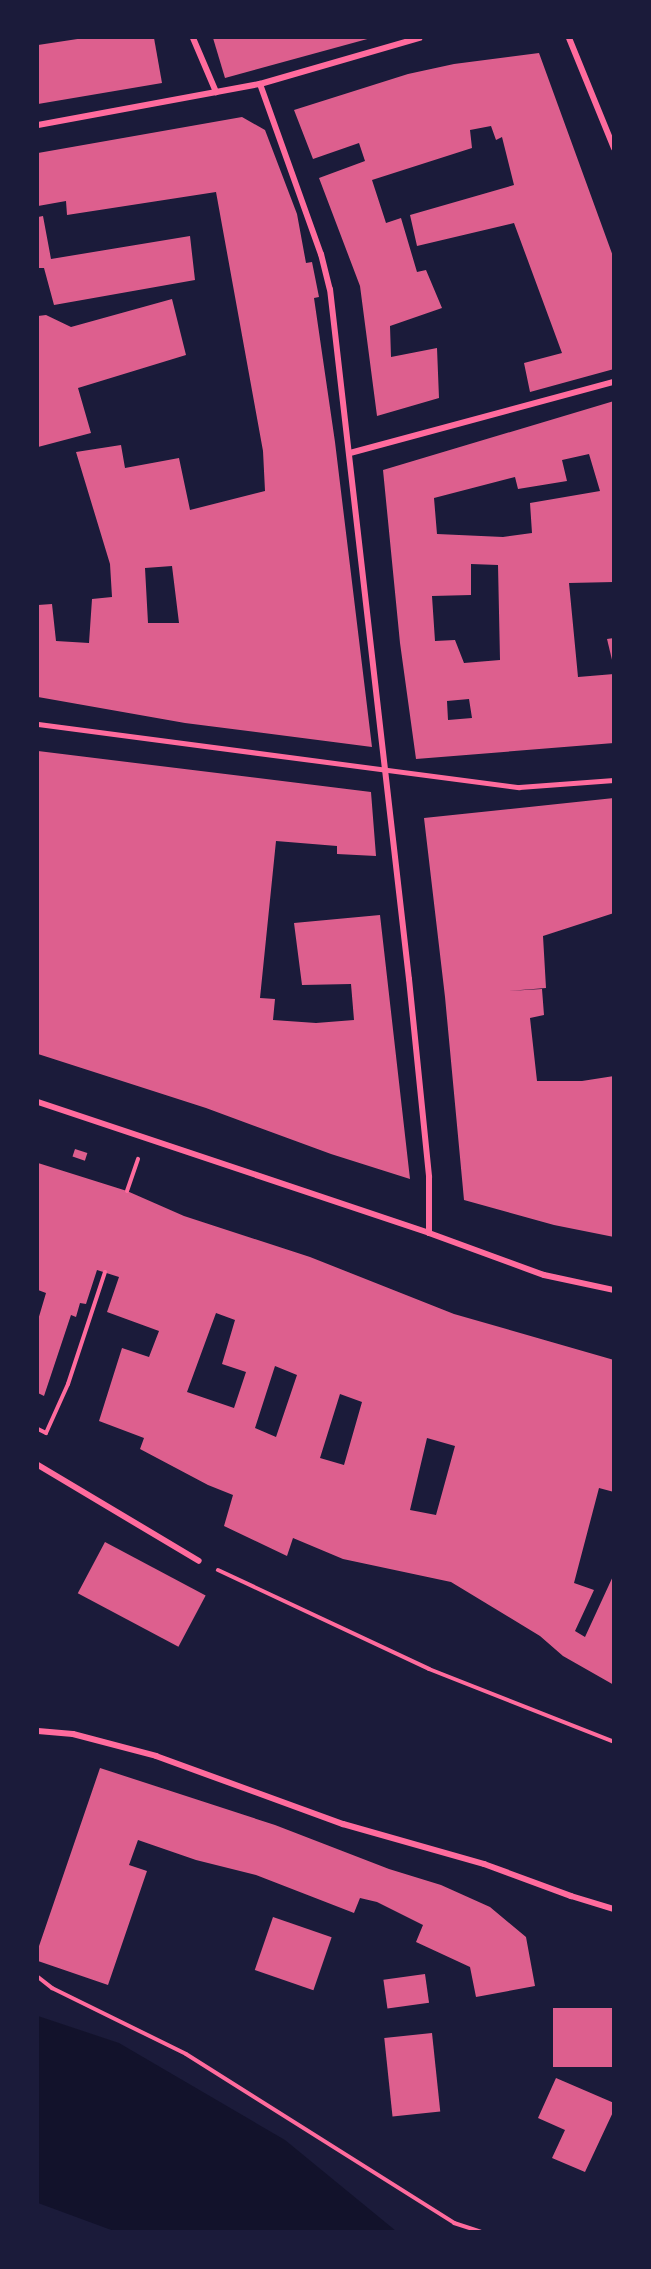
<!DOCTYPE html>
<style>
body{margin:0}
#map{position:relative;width:651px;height:2269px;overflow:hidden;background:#1b1b3a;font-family:Rubik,sans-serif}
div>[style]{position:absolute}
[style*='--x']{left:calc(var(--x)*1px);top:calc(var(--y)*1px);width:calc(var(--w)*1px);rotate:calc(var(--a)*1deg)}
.water>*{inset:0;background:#12122b}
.building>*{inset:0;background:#dd5f8e;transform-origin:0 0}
.path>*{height:4px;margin:-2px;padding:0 2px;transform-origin:2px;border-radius:2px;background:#ff6b9d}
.pedestrian>*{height:5px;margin:-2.5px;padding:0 2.5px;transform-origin:2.5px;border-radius:2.5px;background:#ff6b9d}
.minor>*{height:6px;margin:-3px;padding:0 3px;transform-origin:3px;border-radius:3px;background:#ff6b9d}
span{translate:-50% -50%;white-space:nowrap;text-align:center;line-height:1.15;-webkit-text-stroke:4.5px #1b1b3a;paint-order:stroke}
.frame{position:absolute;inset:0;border:39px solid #1b1b3a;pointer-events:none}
</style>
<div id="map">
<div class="water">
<i style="clip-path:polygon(38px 2016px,119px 2043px,285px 2140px,396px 2231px,114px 2231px,38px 2203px)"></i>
</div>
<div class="building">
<i style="clip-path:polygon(84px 38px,154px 38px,162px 83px,38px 104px,38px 45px)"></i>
<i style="clip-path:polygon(213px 38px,371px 38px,225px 78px)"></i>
<i style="clip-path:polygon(539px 53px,614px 259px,614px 369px,530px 392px,524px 363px,562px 353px,514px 223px,417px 246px,410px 215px,514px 185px,502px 137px,496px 140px,491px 126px,470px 130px,472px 148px,372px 180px,386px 223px,401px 218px,417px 272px,426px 270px,442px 308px,390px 326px,391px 357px,437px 348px,439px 398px,377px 416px,360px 286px,319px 178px,365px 161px,359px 143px,313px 159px,294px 110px,408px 74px,454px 64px)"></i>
<i style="clip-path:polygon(evenodd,242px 117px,265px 130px,297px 214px,306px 263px,312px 262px,319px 297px,314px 298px,335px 442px,372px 747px,185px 723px,38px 697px,38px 605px,52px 604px,56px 641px,89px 643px,92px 599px,112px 597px,110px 564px,76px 452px,121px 445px,125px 468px,179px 458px,190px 510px,265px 491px,263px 451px,216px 192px,67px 215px,66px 201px,38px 206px,38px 153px,242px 117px,172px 566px,179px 623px,148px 623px,145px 568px,172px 566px)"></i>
<i style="clip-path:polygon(43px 216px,51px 259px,190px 236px,195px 280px,54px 305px,44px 268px,38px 268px,38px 217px)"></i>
<i style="clip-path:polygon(172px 299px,186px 355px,78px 388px,91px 433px,38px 447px,38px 316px,46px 315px,71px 327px)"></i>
<i style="clip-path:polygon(evenodd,614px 401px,614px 582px,569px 583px,578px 677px,614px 674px,614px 743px,416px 759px,400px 643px,383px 470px,614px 401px,589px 454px,600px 491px,530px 503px,532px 533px,503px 537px,437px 534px,434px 498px,515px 477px,518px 489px,567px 481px,562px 460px,589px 454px,614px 401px,471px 564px,498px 565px,500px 660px,464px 663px,455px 640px,435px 641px,432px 596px,471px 595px,471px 564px,614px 401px,469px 699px,472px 718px,448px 720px,447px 701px,469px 699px)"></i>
<i style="clip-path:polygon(614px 638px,614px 664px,613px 664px,607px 639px)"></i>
<i style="clip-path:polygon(38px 751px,371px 792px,376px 856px,337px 854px,337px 846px,276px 841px,260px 998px,275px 999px,273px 1020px,316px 1023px,354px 1020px,351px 984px,302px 985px,294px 923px,380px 915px,410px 1179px,331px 1154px,206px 1108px,38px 1054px)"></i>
<i style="clip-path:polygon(614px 798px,614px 913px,543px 936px,546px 988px,507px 991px,542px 989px,544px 1015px,530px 1018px,537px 1081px,582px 1081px,614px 1076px,614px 1237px,554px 1225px,464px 1200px,445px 997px,424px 818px)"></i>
<i style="left:75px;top:1149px;width:13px;height:8px;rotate:18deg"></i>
<i style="clip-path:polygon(evenodd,38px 1163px,127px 1191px,184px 1216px,310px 1257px,454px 1314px,614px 1360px,614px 1492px,599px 1488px,574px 1583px,594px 1590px,575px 1631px,585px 1637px,614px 1574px,614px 1685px,563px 1656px,540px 1636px,451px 1582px,343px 1559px,293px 1538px,287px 1556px,224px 1526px,233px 1495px,208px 1485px,140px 1449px,144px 1438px,99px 1421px,122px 1348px,149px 1357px,159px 1331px,107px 1312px,119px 1277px,97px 1270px,86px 1304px,80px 1303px,76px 1317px,71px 1315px,44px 1396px,38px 1393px,38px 1320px,46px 1293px,38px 1290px,38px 1163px,216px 1313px,235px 1320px,222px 1364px,246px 1372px,234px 1408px,187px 1392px,216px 1313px,38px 1163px,275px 1366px,297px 1375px,276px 1437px,255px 1428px,275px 1366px,38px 1163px,340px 1394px,362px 1402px,344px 1465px,320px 1458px,340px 1394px,38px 1163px,427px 1438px,455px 1446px,436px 1515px,410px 1510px,427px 1438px)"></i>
<i style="left:105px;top:1542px;width:114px;height:58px;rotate:28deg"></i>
<i style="clip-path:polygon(100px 1768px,275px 1825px,389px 1869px,441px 1885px,490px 1907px,526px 1937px,535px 1986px,476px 1997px,470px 1967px,416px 1942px,423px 1925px,377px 1902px,360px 1898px,354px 1913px,256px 1875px,196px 1860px,138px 1840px,129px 1865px,147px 1871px,108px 1985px,38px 1961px,38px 1949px)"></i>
<i style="left:273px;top:1917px;width:62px;height:56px;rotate:19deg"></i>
<i style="left:425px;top:1974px;width:29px;height:42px;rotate:82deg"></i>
<i style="left:614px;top:2008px;width:59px;height:61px;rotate:90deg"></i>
<i style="left:432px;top:2033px;width:79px;height:48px;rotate:84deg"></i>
<i style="clip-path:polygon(556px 2078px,614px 2103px,614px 2110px,585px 2172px,552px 2158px,565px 2130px,538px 2118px)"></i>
</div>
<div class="path">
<i style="--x:127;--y:1191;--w:34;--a:-71"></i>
<i style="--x:38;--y:1429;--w:9;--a:27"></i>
<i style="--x:46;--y:1433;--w:54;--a:-65.8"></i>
<i style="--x:68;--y:1384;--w:118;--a:-71.7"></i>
<i style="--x:218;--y:1570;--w:233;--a:25.1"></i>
<i style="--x:429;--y:1669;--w:199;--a:21.5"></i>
<i style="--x:38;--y:1977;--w:18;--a:38"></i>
<i style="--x:52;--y:1988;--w:149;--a:26.2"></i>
<i style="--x:186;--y:2054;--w:317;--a:32.2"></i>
<i style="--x:454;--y:2223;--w:28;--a:18"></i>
</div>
<div class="pedestrian">
<i style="--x:38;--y:724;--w:485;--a:7.5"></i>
<i style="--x:519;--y:787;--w:95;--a:-4.2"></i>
</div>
<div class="minor">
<i style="--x:193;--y:38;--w:59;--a:66.9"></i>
<i style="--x:569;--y:38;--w:119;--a:67.8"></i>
<i style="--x:260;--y:84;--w:181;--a:70.3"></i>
<i style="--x:321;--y:254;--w:36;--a:76"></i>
<i style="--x:330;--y:289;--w:695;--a:83.47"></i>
<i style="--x:409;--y:979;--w:199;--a:84.2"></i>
<i style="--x:429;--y:1177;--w:56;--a:90"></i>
<i style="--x:38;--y:125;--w:226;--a:-10.5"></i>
<i style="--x:260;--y:84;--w:166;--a:-16.1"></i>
<i style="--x:350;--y:453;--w:273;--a:-15.1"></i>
<i style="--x:38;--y:1102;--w:412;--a:18.5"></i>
<i style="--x:429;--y:1233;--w:122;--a:20.1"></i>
<i style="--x:544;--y:1275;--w:72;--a:12.1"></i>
<i style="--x:38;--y:1465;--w:187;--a:30.8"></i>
<i style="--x:38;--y:1731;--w:35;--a:5"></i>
<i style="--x:73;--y:1734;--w:86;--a:14.8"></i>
<i style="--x:156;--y:1756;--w:199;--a:20"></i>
<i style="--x:343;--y:1824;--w:147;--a:15.8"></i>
<i style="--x:484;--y:1864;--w:93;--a:20.2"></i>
<i style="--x:571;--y:1896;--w:45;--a:16.8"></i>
</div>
<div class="frame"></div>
</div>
